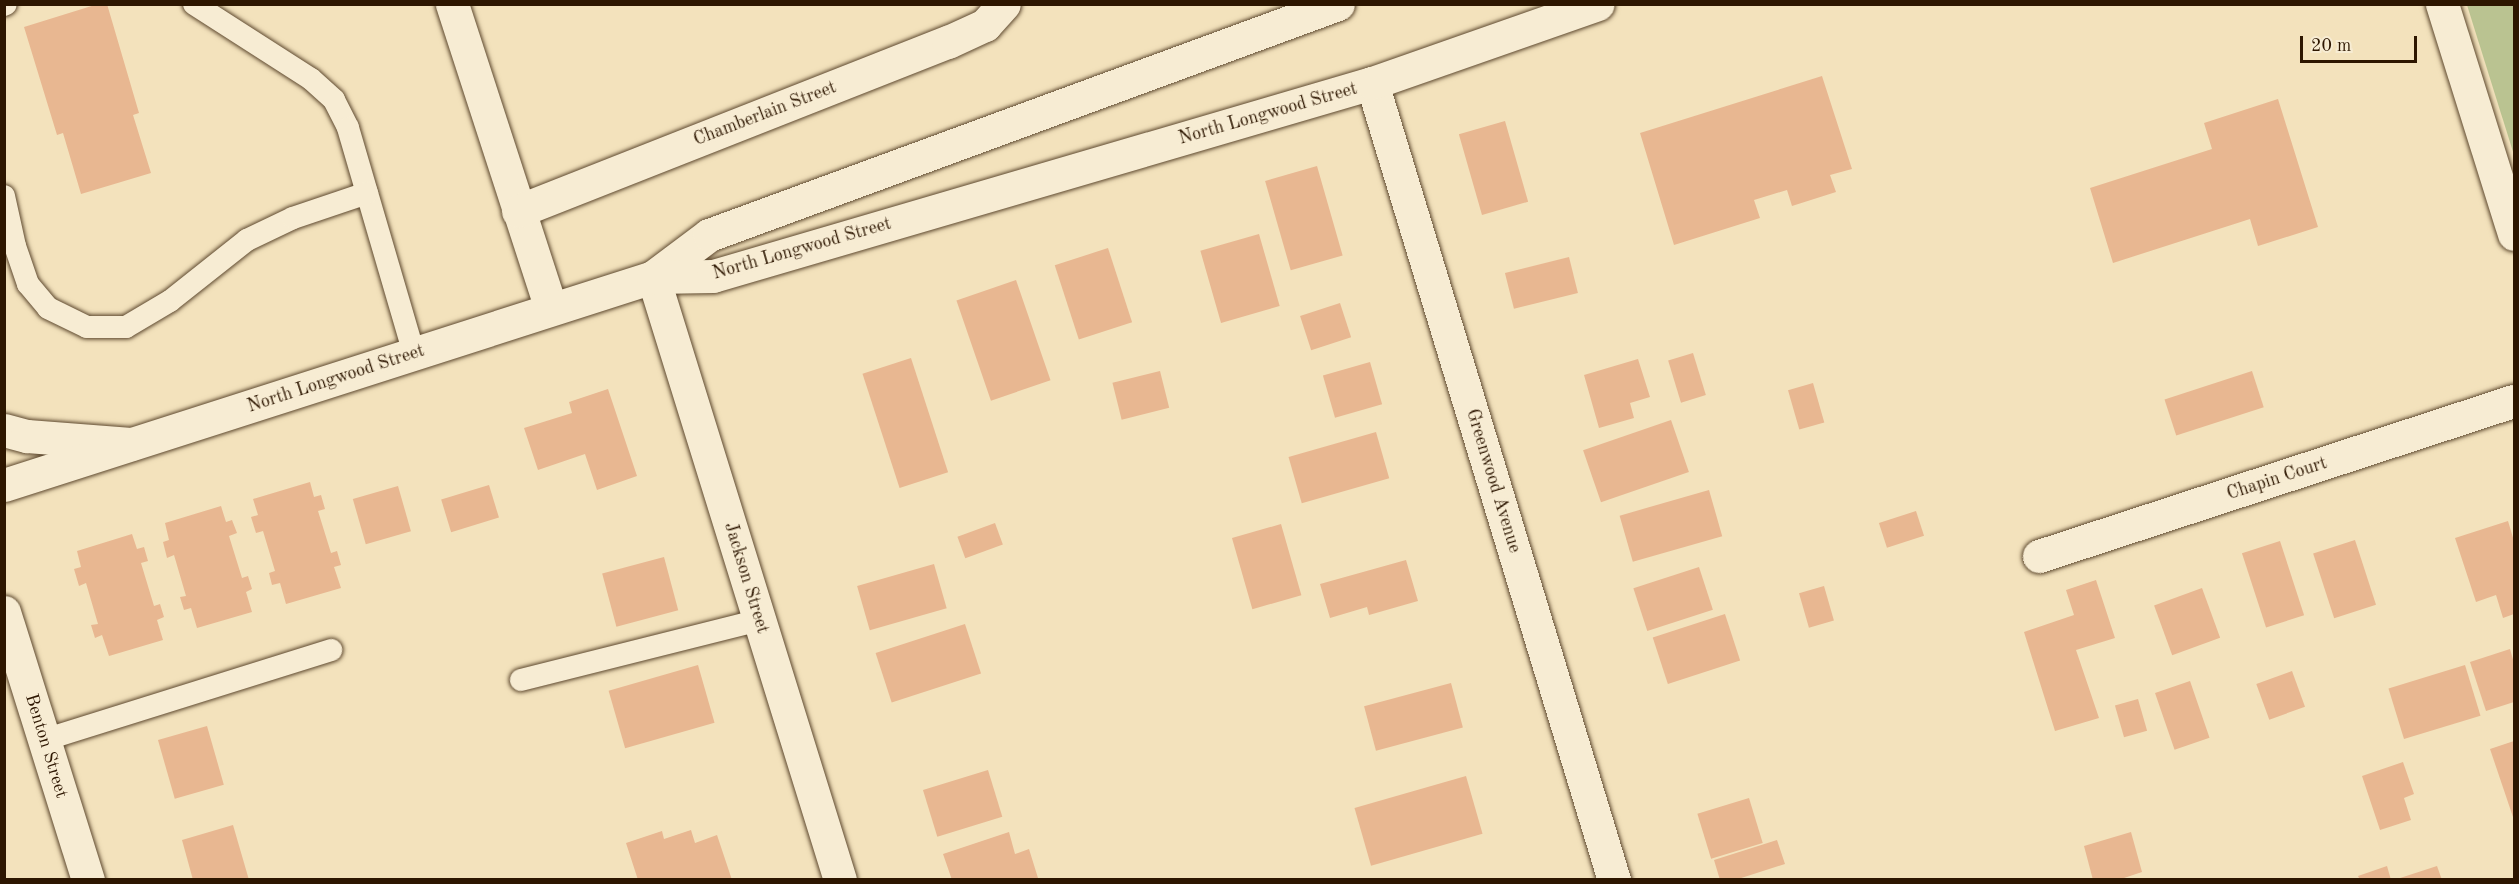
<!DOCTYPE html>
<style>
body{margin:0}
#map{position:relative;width:2519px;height:884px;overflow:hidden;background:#f3e2bc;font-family:"Old Standard TT",serif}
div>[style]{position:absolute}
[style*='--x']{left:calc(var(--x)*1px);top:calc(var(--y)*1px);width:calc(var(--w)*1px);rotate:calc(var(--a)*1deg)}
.green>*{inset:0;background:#bac391}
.building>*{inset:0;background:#e8b791;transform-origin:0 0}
.roads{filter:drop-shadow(0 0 2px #5e492f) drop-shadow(0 0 2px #5e492f)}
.lane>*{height:22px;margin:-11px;padding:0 11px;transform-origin:11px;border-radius:11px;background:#f7ecd3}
.street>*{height:33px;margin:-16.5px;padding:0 16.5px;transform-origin:16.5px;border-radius:16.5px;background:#f7ecd3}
.secondary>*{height:33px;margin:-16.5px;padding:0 16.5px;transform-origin:16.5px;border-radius:16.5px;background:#f7ecd3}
span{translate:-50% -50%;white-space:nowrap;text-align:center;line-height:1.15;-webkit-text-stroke:4.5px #f7ecd3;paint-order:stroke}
.street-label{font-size:18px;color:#2d1600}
.frame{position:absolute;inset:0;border:6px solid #2d1600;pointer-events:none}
.scale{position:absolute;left:2300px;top:36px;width:117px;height:27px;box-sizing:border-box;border:3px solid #2d1600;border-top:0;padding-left:8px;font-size:18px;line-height:21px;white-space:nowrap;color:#2d1600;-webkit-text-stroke:4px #f7ecd3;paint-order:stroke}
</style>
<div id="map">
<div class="green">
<i style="clip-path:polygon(2467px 5px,2514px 5px,2514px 155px)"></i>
</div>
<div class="building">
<i style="clip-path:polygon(98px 4px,107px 4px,139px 113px,133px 115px,151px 173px,81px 194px,63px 133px,57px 135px,24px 27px)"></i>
<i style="clip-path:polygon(1822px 76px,1852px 169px,1830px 175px,1836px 192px,1792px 206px,1787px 190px,1754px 200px,1760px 218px,1674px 245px,1640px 133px)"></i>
<i style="clip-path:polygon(2278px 99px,2318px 227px,2258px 246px,2250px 219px,2113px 263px,2090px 188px,2212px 149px,2204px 123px)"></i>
<i style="left:1505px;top:121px;width:84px;height:48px;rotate:74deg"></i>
<i style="left:1317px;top:166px;width:93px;height:54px;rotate:74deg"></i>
<i style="left:1259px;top:234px;width:75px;height:61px;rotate:74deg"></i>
<i style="left:1108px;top:248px;width:78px;height:56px;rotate:72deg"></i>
<i style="left:1569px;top:257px;width:37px;height:66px;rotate:76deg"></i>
<i style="left:1016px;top:280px;width:106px;height:63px;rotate:71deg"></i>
<i style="left:1340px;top:303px;width:36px;height:42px;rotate:72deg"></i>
<i style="left:1693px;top:353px;width:44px;height:26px;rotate:73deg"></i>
<i style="left:911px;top:358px;width:120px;height:51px;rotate:72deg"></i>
<i style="clip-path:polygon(1638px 359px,1650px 397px,1630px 403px,1634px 418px,1599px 428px,1584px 375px)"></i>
<i style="left:1370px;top:362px;width:44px;height:49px;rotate:74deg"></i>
<i style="left:1160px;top:371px;width:38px;height:49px;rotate:76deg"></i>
<i style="left:2252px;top:371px;width:38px;height:92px;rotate:72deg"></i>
<i style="left:1813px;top:383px;width:41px;height:26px;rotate:74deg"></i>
<i style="clip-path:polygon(608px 389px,637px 476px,597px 490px,585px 454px,538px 470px,524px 428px,572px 413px,569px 402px)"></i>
<i style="left:1671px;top:420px;width:55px;height:93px;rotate:71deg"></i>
<i style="left:1376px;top:432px;width:48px;height:91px;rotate:74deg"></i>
<i style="clip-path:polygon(310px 482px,314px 497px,321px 495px,325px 509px,318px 511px,331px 553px,337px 551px,341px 565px,334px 567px,341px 588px,286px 604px,280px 583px,272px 585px,269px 573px,275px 571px,263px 531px,256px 533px,251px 517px,258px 515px,253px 499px)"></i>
<i style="left:489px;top:485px;width:34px;height:50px;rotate:73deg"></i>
<i style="left:398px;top:486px;width:47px;height:47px;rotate:74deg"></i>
<i style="left:1709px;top:490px;width:48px;height:93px;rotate:74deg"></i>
<i style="clip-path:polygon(221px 506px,226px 522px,232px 520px,237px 533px,229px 536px,242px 578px,248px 576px,252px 589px,246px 592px,252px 612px,197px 628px,191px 608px,184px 610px,180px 597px,186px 596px,174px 555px,167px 558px,163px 542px,169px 540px,165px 523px)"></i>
<i style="left:1916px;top:511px;width:26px;height:39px;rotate:72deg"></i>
<i style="clip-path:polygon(2508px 521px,2514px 541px,2514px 614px,2503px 618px,2496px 595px,2476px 602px,2455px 538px)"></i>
<i style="left:995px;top:523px;width:23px;height:40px;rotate:70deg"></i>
<i style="left:1281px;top:524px;width:74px;height:51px;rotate:74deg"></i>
<i style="clip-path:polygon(132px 534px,137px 549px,144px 547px,148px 561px,141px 563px,154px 606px,160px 604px,164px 617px,157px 620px,163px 640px,109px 656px,102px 635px,95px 638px,91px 625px,98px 624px,86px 583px,79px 586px,74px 569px,81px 567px,77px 551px)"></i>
<i style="left:2355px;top:540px;width:68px;height:44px;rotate:72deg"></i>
<i style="left:2280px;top:541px;width:78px;height:40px;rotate:72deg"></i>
<i style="left:664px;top:557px;width:55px;height:64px;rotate:75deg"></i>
<i style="clip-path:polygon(1406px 560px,1418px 601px,1369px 615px,1367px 607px,1330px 618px,1320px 584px)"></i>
<i style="left:934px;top:564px;width:46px;height:80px;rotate:74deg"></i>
<i style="left:1699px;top:567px;width:45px;height:69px;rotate:72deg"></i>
<i style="clip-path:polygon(2096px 580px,2115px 638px,2076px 650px,2099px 718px,2055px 731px,2024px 632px,2074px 615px,2066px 590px)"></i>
<i style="left:1824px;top:586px;width:36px;height:26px;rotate:74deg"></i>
<i style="left:2202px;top:588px;width:53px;height:51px;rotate:70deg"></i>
<i style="left:1725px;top:614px;width:49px;height:76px;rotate:72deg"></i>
<i style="left:965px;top:624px;width:52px;height:94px;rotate:72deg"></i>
<i style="clip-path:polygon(2510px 649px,2514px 663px,2514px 702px,2486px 711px,2470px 662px)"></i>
<i style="left:698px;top:665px;width:60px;height:93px;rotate:74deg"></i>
<i style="left:2465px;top:665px;width:53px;height:80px;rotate:73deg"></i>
<i style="left:2292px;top:671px;width:38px;height:38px;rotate:70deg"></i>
<i style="left:2190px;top:681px;width:60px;height:37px;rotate:71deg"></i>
<i style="left:1451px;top:683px;width:46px;height:90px;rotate:75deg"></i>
<i style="left:2138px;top:699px;width:33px;height:24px;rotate:74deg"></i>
<i style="left:207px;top:726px;width:61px;height:51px;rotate:74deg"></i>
<i style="clip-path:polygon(2514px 741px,2514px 820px,2490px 749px)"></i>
<i style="clip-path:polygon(2403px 762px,2414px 794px,2404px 798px,2411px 820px,2380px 830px,2362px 776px)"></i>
<i style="left:988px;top:770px;width:49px;height:68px;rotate:73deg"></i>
<i style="left:1466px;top:776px;width:60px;height:116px;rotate:74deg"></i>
<i style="left:1749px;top:798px;width:47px;height:54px;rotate:73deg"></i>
<i style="clip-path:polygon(233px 825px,249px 880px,193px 880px,182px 840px)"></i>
<i style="clip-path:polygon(691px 830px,695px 843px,717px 835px,732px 880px,638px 880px,626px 843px,662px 831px,664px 839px)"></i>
<i style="clip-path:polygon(1009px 832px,1015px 854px,1029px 849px,1038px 878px,952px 880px,943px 854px)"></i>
<i style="clip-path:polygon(2131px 832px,2142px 872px,2118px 880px,2093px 880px,2084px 846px)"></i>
<i style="clip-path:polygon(1777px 840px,1785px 864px,1735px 880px,1720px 880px,1714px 860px)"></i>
<i style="clip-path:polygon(2387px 866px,2391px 880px,2360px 880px,2358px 876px)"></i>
<i style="clip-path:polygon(2437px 866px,2442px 880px,2397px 880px,2397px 879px)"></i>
</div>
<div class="roads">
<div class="lane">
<i style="--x:194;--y:4;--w:139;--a:32.7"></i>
<i style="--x:311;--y:79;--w:31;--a:42"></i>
<i style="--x:334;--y:100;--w:31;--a:63"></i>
<i style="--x:348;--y:128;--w:235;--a:73.7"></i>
<i style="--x:4;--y:5;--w:2;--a:-27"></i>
<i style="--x:4;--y:196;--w:51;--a:77.6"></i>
<i style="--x:15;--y:246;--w:40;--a:71.1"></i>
<i style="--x:28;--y:284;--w:31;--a:50"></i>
<i style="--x:48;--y:308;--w:43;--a:26"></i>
<i style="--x:87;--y:327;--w:39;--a:0"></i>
<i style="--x:126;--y:327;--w:51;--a:-30.6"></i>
<i style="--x:170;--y:301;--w:98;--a:-38.4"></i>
<i style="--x:247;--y:240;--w:51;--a:-25.6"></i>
<i style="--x:293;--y:218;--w:78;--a:-18.7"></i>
<i style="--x:521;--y:680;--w:245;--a:-14.1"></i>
<i style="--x:44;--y:740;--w:301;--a:-17.4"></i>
</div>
<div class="street">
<i style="--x:452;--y:4;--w:320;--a:72"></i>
<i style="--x:1372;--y:83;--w:833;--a:73.11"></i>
<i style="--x:518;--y:211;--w:462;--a:-21.5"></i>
<i style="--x:948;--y:42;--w:41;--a:-24.7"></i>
<i style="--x:985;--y:25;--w:28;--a:-48"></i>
<i style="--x:653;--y:277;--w:631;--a:72.77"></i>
<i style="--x:4;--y:430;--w:24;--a:15"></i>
<i style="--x:27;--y:436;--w:104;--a:4.4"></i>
<i style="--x:2039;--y:556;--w:500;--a:-18.1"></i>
<i style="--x:4;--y:612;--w:281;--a:72.6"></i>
</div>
<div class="secondary">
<i style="--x:2442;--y:4;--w:241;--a:72.6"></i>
<i style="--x:653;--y:277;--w:70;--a:-36.9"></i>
<i style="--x:709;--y:235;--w:670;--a:-20.17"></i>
<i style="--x:4;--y:485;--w:682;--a:-17.77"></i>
<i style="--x:653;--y:277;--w:60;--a:-1"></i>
<i style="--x:713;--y:276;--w:687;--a:-16.32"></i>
<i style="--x:1372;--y:83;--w:239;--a:-19.3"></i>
</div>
</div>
<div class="street-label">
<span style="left:765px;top:114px;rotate:-21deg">Chamberlain Street</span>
<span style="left:1268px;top:114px;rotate:-16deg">North Longwood Street</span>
<span style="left:802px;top:249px;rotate:-16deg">North Longwood Street</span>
<span style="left:336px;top:379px;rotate:-18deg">North Longwood Street</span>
<span style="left:2277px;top:479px;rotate:-18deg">Chapin Court</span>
<span style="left:1493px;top:481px;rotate:73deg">Greenwood Avenue</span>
<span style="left:746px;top:578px;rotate:73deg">Jackson Street</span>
<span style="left:46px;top:746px;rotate:73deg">Benton Street</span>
</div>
<div class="frame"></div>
<div class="scale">20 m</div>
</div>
